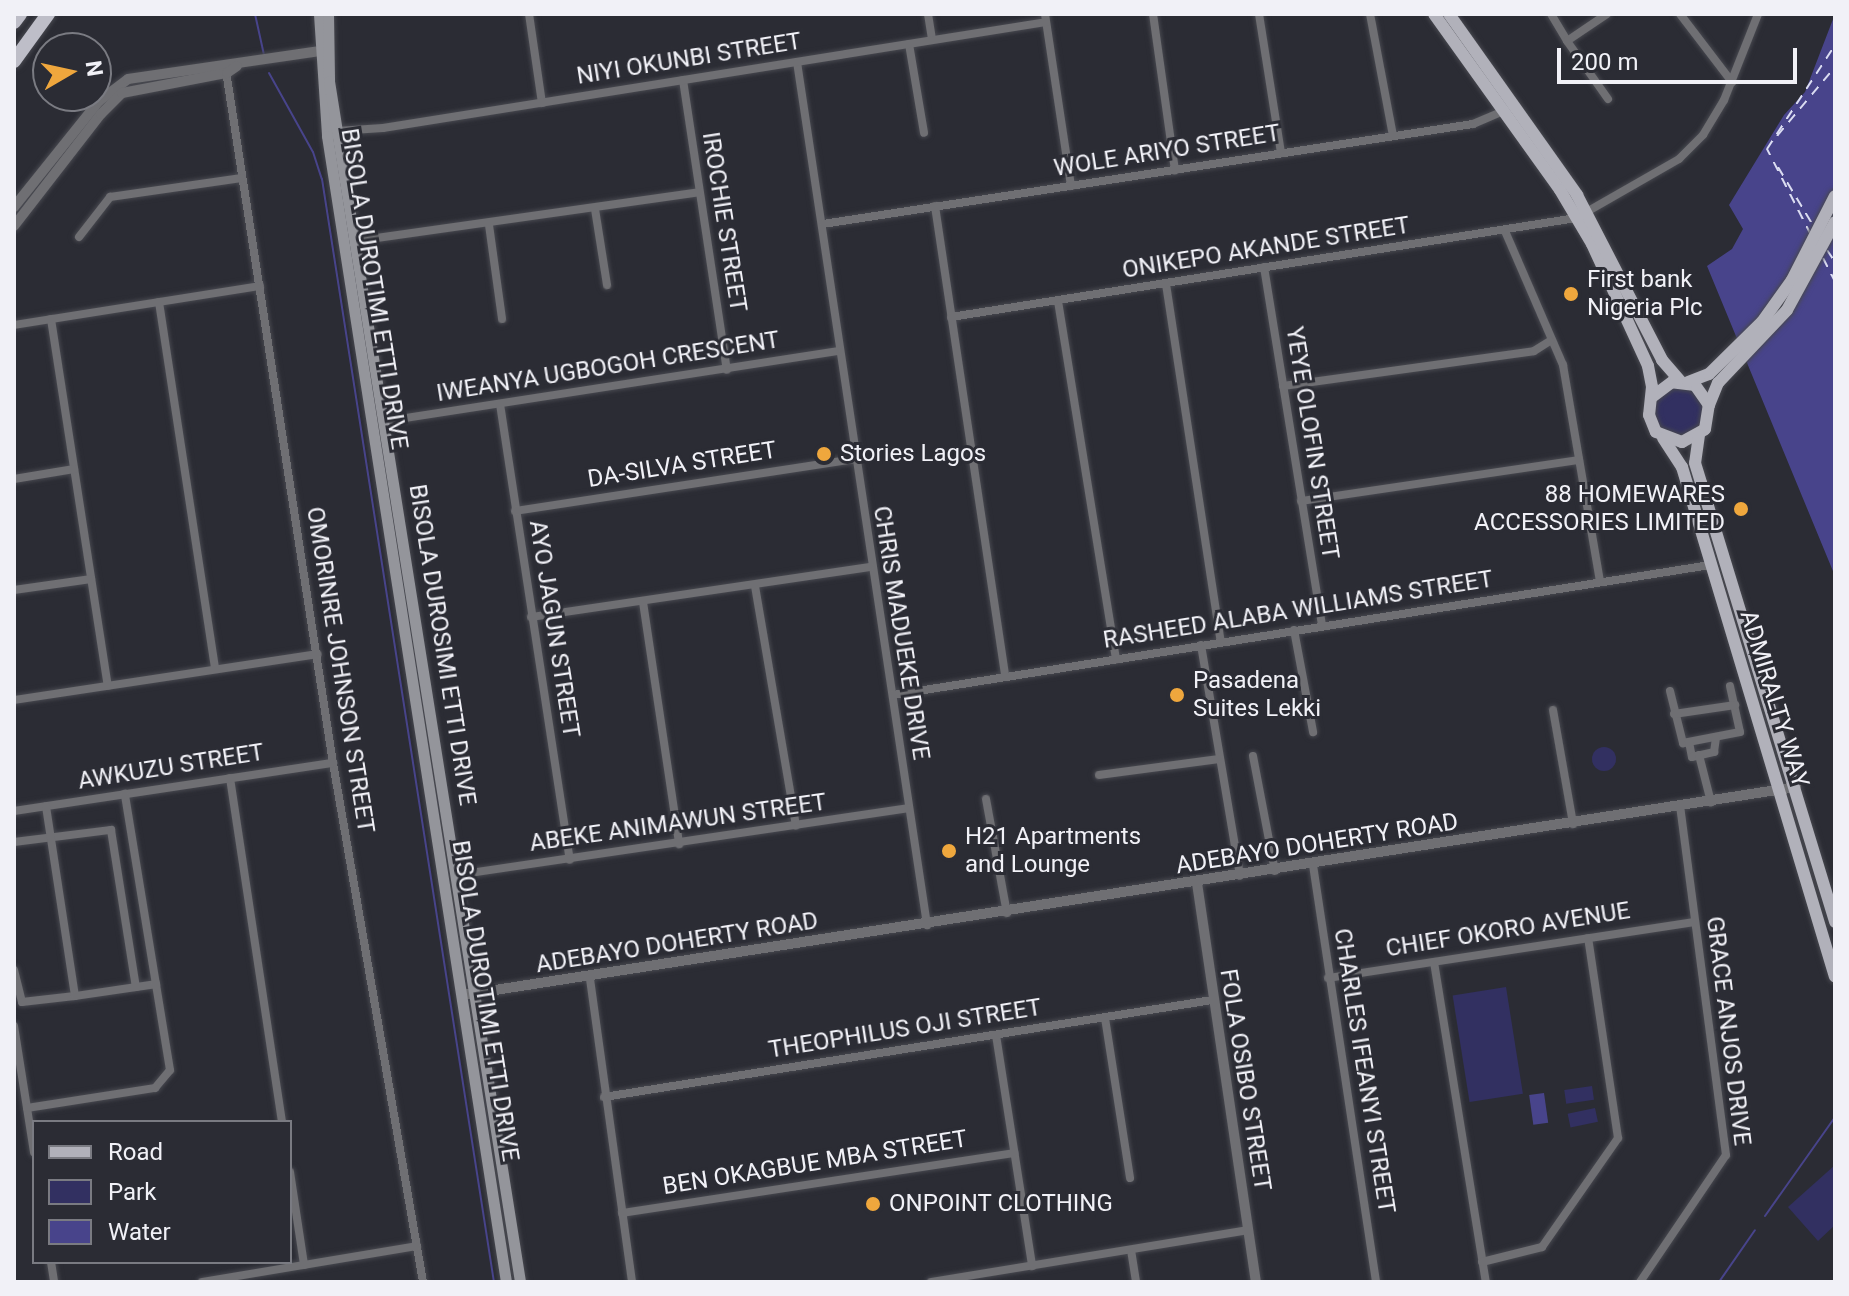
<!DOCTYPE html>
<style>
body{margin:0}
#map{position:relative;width:1849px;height:1296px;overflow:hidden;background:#2b2c34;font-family:Roboto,sans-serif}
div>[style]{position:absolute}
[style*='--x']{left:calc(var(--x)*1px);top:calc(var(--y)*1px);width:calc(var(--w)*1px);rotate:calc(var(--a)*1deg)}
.green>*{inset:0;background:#323061;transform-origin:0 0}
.round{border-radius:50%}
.water>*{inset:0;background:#48448b;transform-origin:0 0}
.stream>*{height:2px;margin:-1px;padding:0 1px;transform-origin:1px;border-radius:1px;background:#48448b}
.ferry>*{height:2px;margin-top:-1px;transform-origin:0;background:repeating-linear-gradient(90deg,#dbddf2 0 10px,transparent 0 18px)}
.roads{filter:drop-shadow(0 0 2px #47484f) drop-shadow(0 0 2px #47484f)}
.minor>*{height:8px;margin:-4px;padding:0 4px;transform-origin:4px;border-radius:4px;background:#6f6f73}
.tertiary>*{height:10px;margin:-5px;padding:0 5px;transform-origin:5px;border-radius:5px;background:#6f6f73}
.secondary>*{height:11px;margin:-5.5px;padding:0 5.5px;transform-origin:5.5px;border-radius:5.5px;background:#94959b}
.primary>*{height:12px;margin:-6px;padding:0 6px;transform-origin:6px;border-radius:6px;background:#b1b1ba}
.trunk>*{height:14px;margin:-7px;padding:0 7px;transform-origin:7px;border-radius:7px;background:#bebec8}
.dots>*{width:22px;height:22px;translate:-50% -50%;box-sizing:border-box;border:4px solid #2b2c34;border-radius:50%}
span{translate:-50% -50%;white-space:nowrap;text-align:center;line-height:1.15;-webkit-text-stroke:6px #2b2c34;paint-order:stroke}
.street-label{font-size:24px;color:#f1f1f7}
.poi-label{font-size:24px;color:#f1f1f7}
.left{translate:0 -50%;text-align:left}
.right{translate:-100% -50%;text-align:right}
.frame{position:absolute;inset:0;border:16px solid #f1f1f7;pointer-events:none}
.legend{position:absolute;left:32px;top:1120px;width:260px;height:144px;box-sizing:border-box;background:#2b2c34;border:2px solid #7a7b82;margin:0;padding:10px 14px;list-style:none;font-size:24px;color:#f1f1f7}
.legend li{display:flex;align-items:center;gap:16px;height:40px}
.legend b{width:40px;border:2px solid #7a7b82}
.north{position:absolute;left:32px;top:32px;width:80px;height:80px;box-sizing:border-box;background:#2b2c34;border:2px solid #7a7b82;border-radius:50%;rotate:81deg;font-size:22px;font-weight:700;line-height:32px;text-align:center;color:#f1f1f7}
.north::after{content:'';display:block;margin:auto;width:28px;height:36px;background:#efa73d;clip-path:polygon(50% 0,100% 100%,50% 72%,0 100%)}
.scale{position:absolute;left:1557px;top:48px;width:240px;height:36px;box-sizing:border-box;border:4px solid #f1f1f7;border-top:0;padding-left:10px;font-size:24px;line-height:28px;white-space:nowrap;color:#f1f1f7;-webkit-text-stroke:6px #2b2c34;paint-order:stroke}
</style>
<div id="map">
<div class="green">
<i class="round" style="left:1654px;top:387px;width:50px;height:50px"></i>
<i class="round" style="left:1592px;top:747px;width:24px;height:24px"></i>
<i style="left:1506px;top:987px;width:108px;height:54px;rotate:81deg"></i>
<i style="left:1592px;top:1086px;width:14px;height:28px;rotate:82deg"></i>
<i style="left:1595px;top:1108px;width:14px;height:28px;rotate:78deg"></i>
<i style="clip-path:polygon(1835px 1165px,1835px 1225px,1818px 1241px,1788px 1207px)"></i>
</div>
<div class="water">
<i style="clip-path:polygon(1835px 14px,1835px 576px,1707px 266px,1732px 249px,1743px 229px,1729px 205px,1784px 115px,1805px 92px)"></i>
<i style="left:1544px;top:1093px;width:30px;height:15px;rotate:82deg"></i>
</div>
<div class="stream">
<i style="--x:255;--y:14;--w:42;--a:77.6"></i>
<i style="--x:269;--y:73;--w:90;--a:60.9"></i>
<i style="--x:313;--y:152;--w:28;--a:72"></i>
<i style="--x:322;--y:179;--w:1116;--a:81.14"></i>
<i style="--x:1765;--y:1216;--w:121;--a:-54.7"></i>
<i style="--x:1719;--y:1282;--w:63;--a:-55.3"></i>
</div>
<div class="ferry">
<i style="--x:1777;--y:136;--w:90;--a:-50"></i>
<i style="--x:1778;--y:167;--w:70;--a:59"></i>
<i style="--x:1811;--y:235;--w:97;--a:-117.1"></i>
<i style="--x:1767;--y:149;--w:124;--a:-56.8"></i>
<i style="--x:1827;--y:250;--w:14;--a:56"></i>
<i style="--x:1823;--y:258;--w:27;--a:63"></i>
</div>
<div class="roads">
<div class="minor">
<i style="--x:529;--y:14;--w:90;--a:81.7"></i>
<i style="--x:928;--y:14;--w:26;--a:81"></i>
<i style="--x:1045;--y:14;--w:174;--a:81.4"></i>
<i style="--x:1153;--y:14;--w:158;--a:82"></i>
<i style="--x:1259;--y:14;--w:141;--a:81"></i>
<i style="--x:1370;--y:14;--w:124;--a:79.3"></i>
<i style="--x:1551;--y:14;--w:31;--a:59"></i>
<i style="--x:1567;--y:41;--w:48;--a:-34"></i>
<i style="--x:1680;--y:14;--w:86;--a:52.6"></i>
<i style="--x:1567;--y:41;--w:71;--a:54.7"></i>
<i style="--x:909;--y:44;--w:90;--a:80.4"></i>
<i style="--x:797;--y:62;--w:873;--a:81.43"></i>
<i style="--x:226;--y:71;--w:700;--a:81.21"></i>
<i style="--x:333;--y:763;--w:527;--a:80.16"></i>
<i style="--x:683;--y:80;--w:293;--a:81.4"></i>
<i style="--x:337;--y:131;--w:46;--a:-3.7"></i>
<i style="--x:383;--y:128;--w:671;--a:-9.08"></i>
<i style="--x:935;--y:206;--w:475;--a:81.5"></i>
<i style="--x:595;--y:209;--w:77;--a:81"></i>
<i style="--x:823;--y:224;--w:658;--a:-8.75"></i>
<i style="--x:1473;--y:124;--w:36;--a:-23"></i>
<i style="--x:489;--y:225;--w:95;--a:82.1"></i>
<i style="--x:1505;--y:231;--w:146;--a:66.6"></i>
<i style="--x:1563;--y:365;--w:220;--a:80.3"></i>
<i style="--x:79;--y:237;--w:51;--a:-52.2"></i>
<i style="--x:110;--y:197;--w:133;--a:-8.2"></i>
<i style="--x:356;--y:241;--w:346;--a:-8.1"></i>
<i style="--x:1264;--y:267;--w:363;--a:80.8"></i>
<i style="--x:1166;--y:284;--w:362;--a:81.3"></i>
<i style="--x:1058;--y:301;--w:363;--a:80.8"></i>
<i style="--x:159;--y:302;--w:371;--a:81.3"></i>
<i style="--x:951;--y:317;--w:633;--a:-9"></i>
<i style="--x:1576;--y:218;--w:119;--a:-29.8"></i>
<i style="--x:1679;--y:159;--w:34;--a:-45"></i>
<i style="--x:1703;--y:135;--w:41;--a:-59"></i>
<i style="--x:1724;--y:100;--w:92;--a:-68.4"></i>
<i style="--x:51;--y:319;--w:371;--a:81.2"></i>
<i style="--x:14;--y:325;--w:249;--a:-9"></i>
<i style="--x:1283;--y:386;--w:253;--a:-7.9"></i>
<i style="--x:1534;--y:351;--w:19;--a:-32"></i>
<i style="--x:500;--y:404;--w:461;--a:81.3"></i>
<i style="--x:386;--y:421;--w:456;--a:-8.8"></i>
<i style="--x:14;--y:479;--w:61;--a:-9.5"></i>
<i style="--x:1301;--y:501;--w:281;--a:-8.4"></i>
<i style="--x:515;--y:511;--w:343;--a:-8.7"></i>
<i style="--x:755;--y:586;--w:243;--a:80.3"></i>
<i style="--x:14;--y:590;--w:78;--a:-8.1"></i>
<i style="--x:643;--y:602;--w:245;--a:81.5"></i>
<i style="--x:531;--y:617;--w:342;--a:-8.4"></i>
<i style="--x:1294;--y:630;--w:104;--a:79.4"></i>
<i style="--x:1201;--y:645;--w:234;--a:80.4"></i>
<i style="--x:1670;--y:691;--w:54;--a:76"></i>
<i style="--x:1683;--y:743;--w:58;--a:-10.9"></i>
<i style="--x:1740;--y:732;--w:47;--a:-102.3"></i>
<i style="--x:893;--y:695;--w:827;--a:-9.04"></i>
<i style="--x:14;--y:700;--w:307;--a:-8.6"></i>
<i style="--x:1553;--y:710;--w:116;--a:80"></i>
<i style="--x:1674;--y:714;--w:62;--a:-8.4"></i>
<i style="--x:1689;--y:742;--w:15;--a:79"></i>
<i style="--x:1692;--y:757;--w:23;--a:-13"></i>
<i style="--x:1714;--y:752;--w:15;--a:-82"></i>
<i style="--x:1699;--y:755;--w:49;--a:75.7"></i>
<i style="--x:1253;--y:756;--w:117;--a:79.2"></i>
<i style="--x:1099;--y:775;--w:121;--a:-7.6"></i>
<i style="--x:230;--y:778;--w:348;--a:81.4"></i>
<i style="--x:986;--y:799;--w:116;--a:79.6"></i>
<i style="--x:14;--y:811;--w:323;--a:-8.6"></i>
<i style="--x:14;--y:842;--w:98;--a:-7.1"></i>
<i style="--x:111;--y:830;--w:159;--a:81"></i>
<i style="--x:1313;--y:865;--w:422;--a:81.4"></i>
<i style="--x:456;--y:875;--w:456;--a:-8.4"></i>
<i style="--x:1434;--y:962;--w:324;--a:80.8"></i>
<i style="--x:14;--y:970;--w:33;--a:76"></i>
<i style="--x:22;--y:1002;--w:53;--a:-6.5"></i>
<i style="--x:75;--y:996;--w:192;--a:-98.7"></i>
<i style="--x:1328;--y:978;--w:370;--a:-8.7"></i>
<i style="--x:590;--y:979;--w:306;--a:82.1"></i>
<i style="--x:75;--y:996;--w:82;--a:-8.4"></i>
<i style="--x:1105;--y:1018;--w:162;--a:81.1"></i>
<i style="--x:14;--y:1026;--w:128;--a:81"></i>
<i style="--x:996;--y:1035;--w:234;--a:81.1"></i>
<i style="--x:604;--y:1097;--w:616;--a:-9.06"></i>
<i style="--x:27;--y:1108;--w:130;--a:-8.9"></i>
<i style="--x:155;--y:1088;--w:23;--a:-50"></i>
<i style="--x:170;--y:1070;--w:280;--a:-99.3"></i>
<i style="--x:290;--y:1172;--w:94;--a:81.4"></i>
<i style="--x:622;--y:1213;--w:397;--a:-8.7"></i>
<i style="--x:1131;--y:1250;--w:32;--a:81"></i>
<i style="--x:51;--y:1262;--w:20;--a:81"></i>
<i style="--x:1482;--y:1262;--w:62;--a:-14"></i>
<i style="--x:1542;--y:1247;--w:133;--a:-55.1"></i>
<i style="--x:1618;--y:1138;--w:202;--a:-98.5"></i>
<i style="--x:202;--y:1282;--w:218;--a:-9.5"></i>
<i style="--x:931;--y:1282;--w:321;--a:-9.3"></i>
<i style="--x:1640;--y:1282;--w:153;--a:-55.9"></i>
<i style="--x:1726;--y:1155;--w:351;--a:-97.5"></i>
</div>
<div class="tertiary">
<i style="--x:14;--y:207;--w:136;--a:-51.3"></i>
<i style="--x:99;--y:101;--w:36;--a:-37"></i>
<i style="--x:128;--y:79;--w:201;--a:-8.3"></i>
<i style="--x:14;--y:226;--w:142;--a:-52.2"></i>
<i style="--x:101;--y:114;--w:30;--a:-45"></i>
<i style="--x:122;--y:93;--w:107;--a:-10.8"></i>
<i style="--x:227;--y:73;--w:12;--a:-35"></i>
<i style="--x:1197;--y:883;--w:403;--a:81.6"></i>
<i style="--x:463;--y:995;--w:1349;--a:-8.87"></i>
</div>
<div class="secondary">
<i style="--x:319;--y:14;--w:122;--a:86.2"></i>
<i style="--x:327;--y:136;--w:1160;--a:81.12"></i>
<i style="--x:328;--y:14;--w:67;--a:89.1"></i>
<i style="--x:329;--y:81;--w:1216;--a:80.96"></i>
</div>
<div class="primary">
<i style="--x:1434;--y:14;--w:216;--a:54.4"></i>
<i style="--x:1560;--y:190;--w:63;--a:59.3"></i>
<i style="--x:1592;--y:244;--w:134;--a:65.3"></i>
<i style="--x:1648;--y:366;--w:21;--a:79"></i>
<i style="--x:1652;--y:387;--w:28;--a:96"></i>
<i style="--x:1649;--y:415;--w:18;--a:68"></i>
<i style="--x:1656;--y:432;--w:28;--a:21"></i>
<i style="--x:1682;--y:442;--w:26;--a:-29"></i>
<i style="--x:1705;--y:429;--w:24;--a:-81"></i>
<i style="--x:1709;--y:405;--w:24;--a:-125"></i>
<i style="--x:1695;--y:385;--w:23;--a:-173"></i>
<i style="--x:1672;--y:382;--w:25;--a:143"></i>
<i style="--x:1449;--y:14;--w:222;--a:54.7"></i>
<i style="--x:1577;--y:195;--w:186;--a:62.7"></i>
<i style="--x:1662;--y:360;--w:28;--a:49"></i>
<i style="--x:1688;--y:382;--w:22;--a:-21"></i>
<i style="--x:1709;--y:374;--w:74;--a:-44.5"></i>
<i style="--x:1762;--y:322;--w:52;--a:-54.5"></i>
<i style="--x:1792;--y:280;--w:94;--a:-62.9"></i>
<i style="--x:1709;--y:405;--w:24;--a:-68"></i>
<i style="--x:1718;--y:383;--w:100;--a:-46.6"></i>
<i style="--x:1787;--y:310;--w:100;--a:-61.4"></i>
<i style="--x:1699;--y:435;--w:28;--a:98"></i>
<i style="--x:1695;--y:463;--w:21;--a:73"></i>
<i style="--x:1701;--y:483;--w:459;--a:73"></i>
<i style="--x:1663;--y:438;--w:35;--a:57"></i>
<i style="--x:1682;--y:467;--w:532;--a:73.3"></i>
</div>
<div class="trunk">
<i style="--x:14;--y:22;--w:10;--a:-53"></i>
<i style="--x:14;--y:61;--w:58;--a:-54.1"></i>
</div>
</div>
<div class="dots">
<i style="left:1571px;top:294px;background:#efa73d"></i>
<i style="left:824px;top:454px;background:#efa73d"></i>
<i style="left:1741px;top:509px;background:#efa73d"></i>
<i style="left:1177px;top:695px;background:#efa73d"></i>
<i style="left:949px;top:851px;background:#efa73d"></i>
<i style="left:873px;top:1204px;background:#efa73d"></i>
</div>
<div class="street-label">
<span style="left:689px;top:59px;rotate:-9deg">NIYI OKUNBI STREET</span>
<span style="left:1167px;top:151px;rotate:-9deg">WOLE ARIYO STREET</span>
<span style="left:724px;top:222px;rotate:81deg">IROCHIE STREET</span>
<span style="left:1266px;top:248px;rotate:-9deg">ONIKEPO AKANDE STREET</span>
<span style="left:374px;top:289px;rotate:81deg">BISOLA DUROTIMI ETTI DRIVE</span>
<span style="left:608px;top:367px;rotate:-9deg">IWEANYA UGBOGOH CRESCENT</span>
<span style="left:1312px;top:443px;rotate:81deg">YEYE OLOFIN STREET</span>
<span style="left:682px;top:465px;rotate:-9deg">DA-SILVA STREET</span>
<span style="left:1298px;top:610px;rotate:-9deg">RASHEED ALABA WILLIAMS STREET</span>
<span style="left:554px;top:629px;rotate:81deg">AYO JAGUN STREET</span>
<span style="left:901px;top:633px;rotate:81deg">CHRIS MADUEKE DRIVE</span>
<span style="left:442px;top:645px;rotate:81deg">BISOLA DUROSIMI ETTI DRIVE</span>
<span style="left:340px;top:670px;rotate:81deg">OMORINRE JOHNSON STREET</span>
<span style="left:1774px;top:699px;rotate:73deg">ADMIRALTY WAY</span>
<span style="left:171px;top:767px;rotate:-9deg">AWKUZU STREET</span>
<span style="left:678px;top:823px;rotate:-8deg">ABEKE ANIMAWUN STREET</span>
<span style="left:1317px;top:844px;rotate:-9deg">ADEBAYO DOHERTY ROAD</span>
<span style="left:1508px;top:930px;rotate:-9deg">CHIEF OKORO AVENUE</span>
<span style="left:677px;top:943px;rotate:-9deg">ADEBAYO DOHERTY ROAD</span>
<span style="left:485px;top:1001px;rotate:81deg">BISOLA DUROTIMI ETTI DRIVE</span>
<span style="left:905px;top:1029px;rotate:-9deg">THEOPHILUS OJI STREET</span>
<span style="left:1728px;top:1031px;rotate:83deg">GRACE ANJOS DRIVE</span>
<span style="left:1364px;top:1071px;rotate:81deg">CHARLES IFEANYI STREET</span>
<span style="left:1245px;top:1080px;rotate:81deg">FOLA OSIBO STREET</span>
<span style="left:815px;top:1163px;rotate:-9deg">BEN OKAGBUE MBA STREET</span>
</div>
<div class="poi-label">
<span class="left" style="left:1587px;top:294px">First bank<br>Nigeria Plc</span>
<span class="left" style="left:840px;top:454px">Stories Lagos</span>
<span class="right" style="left:1725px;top:509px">88 HOMEWARES<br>ACCESSORIES LIMITED</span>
<span class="left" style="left:1193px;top:695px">Pasadena<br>Suites Lekki</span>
<span class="left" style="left:965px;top:851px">H21 Apartments<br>and Lounge</span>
<span class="left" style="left:889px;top:1204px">ONPOINT CLOTHING</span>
</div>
<div class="frame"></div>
<ul class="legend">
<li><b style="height:10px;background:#b1b1ba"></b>Road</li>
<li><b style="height:22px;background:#323061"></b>Park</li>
<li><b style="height:22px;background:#48448b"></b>Water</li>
</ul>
<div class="north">N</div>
<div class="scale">200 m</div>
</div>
